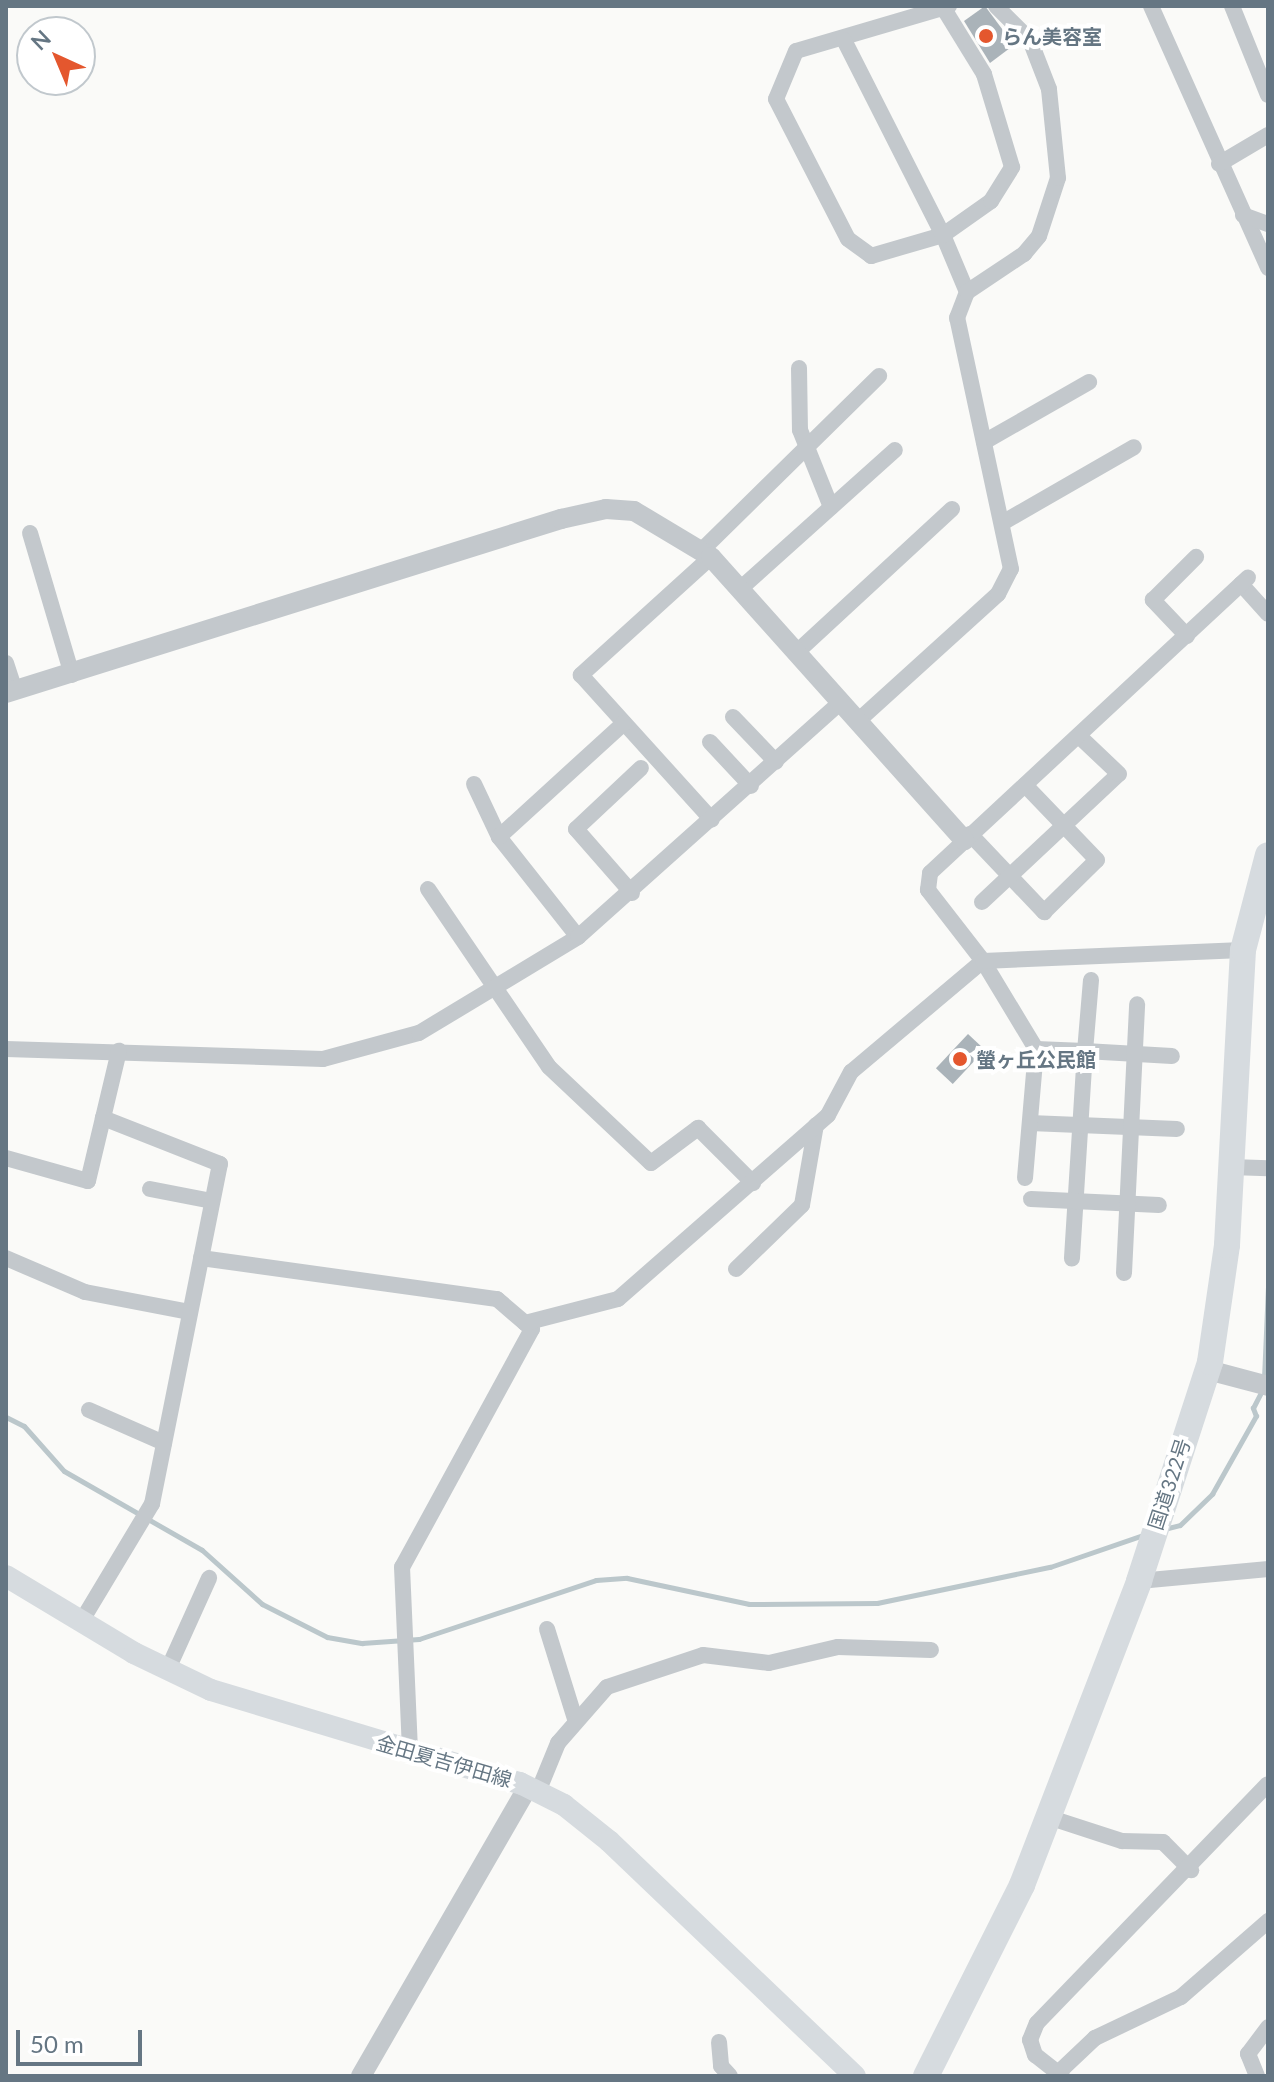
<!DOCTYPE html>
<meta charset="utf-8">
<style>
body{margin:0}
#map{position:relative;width:1274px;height:2082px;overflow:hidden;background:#fafaf8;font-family:Lato,"Noto Sans JP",sans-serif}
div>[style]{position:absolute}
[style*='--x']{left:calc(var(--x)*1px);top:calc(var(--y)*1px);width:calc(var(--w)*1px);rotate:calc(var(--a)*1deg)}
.stream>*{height:5px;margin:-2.5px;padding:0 2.5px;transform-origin:2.5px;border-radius:2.5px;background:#bbc7cb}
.building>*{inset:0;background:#aab3b9;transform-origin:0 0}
.minor>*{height:16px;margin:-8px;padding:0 8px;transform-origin:8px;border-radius:8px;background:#c3c8cc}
.tertiary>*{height:20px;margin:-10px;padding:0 10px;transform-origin:10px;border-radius:10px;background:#c3c8cc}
.secondary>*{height:22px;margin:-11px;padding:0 11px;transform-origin:11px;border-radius:11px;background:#d6dbdf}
.trunk>*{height:26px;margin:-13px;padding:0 13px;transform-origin:13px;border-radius:13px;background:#d6dbdf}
.dots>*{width:22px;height:22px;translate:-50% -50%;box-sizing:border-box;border:4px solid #fff;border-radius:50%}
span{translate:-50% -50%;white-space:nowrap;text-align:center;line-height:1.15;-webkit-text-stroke:8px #fff;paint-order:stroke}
.poi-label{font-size:20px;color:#657683;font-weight:700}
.left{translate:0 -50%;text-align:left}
.street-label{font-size:20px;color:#657683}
.frame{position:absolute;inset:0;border:8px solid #657683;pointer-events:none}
.north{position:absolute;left:16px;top:16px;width:80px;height:80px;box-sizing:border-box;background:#fff;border:2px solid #c1c8cd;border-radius:50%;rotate:316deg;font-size:22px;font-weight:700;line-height:32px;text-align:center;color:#657683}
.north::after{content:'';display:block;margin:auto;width:28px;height:36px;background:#e4572e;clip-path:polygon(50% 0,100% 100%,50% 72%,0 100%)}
.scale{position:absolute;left:16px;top:2030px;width:126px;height:36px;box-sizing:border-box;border:4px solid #657683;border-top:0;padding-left:10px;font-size:24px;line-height:28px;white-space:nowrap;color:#657683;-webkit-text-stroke:6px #fff;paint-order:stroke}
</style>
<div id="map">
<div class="stream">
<i style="--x:1264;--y:1378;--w:91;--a:-87.5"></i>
<i style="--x:6;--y:1417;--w:20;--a:27"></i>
<i style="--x:24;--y:1426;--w:60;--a:48.4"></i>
<i style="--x:64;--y:1471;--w:159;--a:29.8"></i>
<i style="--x:202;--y:1550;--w:81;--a:42"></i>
<i style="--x:262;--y:1604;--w:73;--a:26.9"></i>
<i style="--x:327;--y:1637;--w:36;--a:10"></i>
<i style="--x:362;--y:1643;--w:57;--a:-4"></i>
<i style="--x:419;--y:1639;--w:187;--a:-18.4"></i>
<i style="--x:596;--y:1580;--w:31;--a:-4"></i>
<i style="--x:627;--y:1578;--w:125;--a:12"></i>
<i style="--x:749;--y:1604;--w:128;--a:-0.4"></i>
<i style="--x:877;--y:1603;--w:177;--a:-11.8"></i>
<i style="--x:1050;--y:1567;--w:102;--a:-19"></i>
<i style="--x:1164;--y:1529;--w:16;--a:-14"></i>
<i style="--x:1180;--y:1525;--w:45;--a:-44.1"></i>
<i style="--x:1212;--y:1494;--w:90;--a:-60.6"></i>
<i style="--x:1256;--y:1416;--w:9;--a:-111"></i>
<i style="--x:1253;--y:1408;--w:22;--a:-63"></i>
</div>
<div class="building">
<i style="clip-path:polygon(985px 6px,1014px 45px,990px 63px,964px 21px)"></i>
<i style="left:968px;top:1034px;width:23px;height:47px;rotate:43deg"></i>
</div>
<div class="minor">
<i style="--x:949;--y:6;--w:159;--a:163.6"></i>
<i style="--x:796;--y:51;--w:52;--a:112.6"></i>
<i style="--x:776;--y:99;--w:157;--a:62.8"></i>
<i style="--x:848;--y:239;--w:29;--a:36"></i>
<i style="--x:871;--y:256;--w:75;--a:-16.3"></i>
<i style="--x:943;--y:235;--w:62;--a:67.2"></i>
<i style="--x:1151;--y:6;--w:287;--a:65.9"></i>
<i style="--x:1232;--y:6;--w:96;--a:68"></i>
<i style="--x:844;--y:40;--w:219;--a:63.1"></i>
<i style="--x:943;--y:235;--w:59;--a:-35.3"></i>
<i style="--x:991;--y:201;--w:40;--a:-58"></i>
<i style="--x:1012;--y:167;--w:97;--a:-106.8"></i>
<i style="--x:984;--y:74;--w:76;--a:-121.6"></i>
<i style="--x:1219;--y:164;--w:57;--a:-30.6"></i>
<i style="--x:1243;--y:215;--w:27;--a:20"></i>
<i style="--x:799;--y:368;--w:62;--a:89.1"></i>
<i style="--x:800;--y:430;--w:83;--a:68.1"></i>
<i style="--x:984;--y:442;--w:121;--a:-29.7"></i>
<i style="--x:1002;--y:523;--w:152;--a:-29.9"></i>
<i style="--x:30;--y:533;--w:148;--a:73.5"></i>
<i style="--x:703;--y:549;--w:247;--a:-44.5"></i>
<i style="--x:711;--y:557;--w:176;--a:137.8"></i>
<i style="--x:581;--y:675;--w:195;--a:47.9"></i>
<i style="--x:1241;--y:584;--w:40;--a:48"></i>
<i style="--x:740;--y:589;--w:208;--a:-41.9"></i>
<i style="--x:1187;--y:636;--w:50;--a:-133.4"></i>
<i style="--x:1153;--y:600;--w:61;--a:-45"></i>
<i style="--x:797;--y:652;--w:211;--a:-42.7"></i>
<i style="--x:6;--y:663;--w:29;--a:72"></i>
<i style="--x:733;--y:717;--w:62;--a:46.3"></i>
<i style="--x:859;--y:720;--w:188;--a:-42.2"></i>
<i style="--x:998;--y:594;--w:28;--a:-63"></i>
<i style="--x:1011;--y:569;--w:257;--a:-102.1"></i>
<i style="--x:957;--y:318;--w:28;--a:-69"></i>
<i style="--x:967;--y:292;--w:69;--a:-33.7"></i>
<i style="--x:1024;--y:254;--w:23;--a:-50"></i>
<i style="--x:1039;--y:236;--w:61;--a:-71.9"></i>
<i style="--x:1058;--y:178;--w:89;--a:-95.8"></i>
<i style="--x:1049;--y:89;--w:53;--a:-111.2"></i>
<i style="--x:1030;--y:40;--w:48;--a:-135"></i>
<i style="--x:710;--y:742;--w:60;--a:47"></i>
<i style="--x:474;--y:784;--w:59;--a:64.7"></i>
<i style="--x:499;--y:837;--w:127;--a:51.7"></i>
<i style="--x:970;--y:834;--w:108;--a:46.5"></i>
<i style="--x:1044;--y:912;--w:74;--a:-44.5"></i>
<i style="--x:1097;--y:860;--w:104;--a:-133.8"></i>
<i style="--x:499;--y:837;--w:169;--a:-42.4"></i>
<i style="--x:428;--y:889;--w:215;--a:55.8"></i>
<i style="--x:549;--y:1067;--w:140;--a:43.3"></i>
<i style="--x:651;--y:1163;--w:59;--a:-36.7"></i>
<i style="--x:698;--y:1128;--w:78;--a:45"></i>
<i style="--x:632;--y:893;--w:85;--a:-131.2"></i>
<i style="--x:576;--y:829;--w:89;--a:-43.2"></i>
<i style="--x:982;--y:902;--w:187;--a:-43.1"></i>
<i style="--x:1119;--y:774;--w:54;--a:-136.5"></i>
<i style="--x:1091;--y:980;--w:71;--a:94.8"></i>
<i style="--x:1085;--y:1051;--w:87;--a:3.3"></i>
<i style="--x:6;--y:1049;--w:317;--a:1.8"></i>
<i style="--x:323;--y:1059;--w:99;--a:-15.2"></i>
<i style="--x:419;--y:1033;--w:186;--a:-31.1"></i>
<i style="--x:578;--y:937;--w:354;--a:-41.8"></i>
<i style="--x:1036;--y:1049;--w:49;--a:2.3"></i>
<i style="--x:1085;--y:1051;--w:208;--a:93.6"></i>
<i style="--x:1030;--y:1123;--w:147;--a:2.3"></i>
<i style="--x:6;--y:1158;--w:85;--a:15.7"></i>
<i style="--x:88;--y:1181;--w:134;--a:-76.6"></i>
<i style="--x:1231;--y:1167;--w:37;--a:2"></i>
<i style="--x:1025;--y:1178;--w:129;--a:-85.1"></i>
<i style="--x:1036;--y:1049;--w:103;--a:-121.1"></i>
<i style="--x:983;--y:961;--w:90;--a:-127.8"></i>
<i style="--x:928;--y:890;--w:17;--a:-83"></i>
<i style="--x:930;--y:873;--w:434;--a:-42.9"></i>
<i style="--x:150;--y:1189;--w:63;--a:11"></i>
<i style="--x:1031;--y:1199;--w:128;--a:2.7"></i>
<i style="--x:6;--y:1258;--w:86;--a:23.3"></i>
<i style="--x:85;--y:1292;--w:107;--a:10.8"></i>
<i style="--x:201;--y:1258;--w:299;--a:7.9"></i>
<i style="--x:497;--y:1299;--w:46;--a:40.6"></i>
<i style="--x:532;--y:1329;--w:271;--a:118.6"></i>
<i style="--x:402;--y:1567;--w:185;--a:87.5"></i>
<i style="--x:736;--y:1269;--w:92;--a:-44.1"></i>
<i style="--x:802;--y:1205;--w:81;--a:-80.1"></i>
<i style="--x:1124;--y:1273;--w:269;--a:-87.2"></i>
<i style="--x:525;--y:1323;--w:96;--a:-14.5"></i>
<i style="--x:618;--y:1299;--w:279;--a:-41.2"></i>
<i style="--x:828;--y:1115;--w:49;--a:-61.9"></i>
<i style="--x:851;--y:1072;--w:172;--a:-40.1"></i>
<i style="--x:983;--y:961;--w:260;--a:-2.4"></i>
<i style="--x:89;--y:1410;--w:82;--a:23.7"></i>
<i style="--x:1139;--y:1581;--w:130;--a:-5.3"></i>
<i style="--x:81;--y:1622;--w:138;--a:-59"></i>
<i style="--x:152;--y:1504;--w:347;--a:-78.7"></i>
<i style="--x:220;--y:1164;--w:126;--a:-158.5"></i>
<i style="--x:547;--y:1629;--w:97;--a:72.7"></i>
<i style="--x:168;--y:1669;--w:100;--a:-65.7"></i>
<i style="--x:538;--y:1792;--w:53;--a:-67.8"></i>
<i style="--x:558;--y:1743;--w:74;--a:-48.8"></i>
<i style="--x:607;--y:1687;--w:101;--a:-18.4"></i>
<i style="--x:703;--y:1655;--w:66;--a:6.9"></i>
<i style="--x:769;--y:1663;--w:71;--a:-13.1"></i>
<i style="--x:838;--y:1647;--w:93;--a:1.8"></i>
<i style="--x:1048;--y:1817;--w:78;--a:18"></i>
<i style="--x:1122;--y:1841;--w:41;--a:1.4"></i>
<i style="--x:1163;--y:1842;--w:40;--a:45"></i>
<i style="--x:719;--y:2042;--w:24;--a:85"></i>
<i style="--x:721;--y:2066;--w:13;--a:48"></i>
<i style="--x:1059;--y:2072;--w:50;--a:-43.4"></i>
<i style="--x:1095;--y:2038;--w:95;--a:-25.5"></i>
<i style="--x:1181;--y:1997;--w:116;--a:-41.1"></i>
<i style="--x:1062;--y:2076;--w:34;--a:-142"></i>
<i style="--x:1035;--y:2055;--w:16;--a:-108"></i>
<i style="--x:1030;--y:2040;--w:18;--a:-68"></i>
<i style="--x:1037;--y:2023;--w:332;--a:-46"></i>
<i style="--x:1257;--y:2076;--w:24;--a:-112"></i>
<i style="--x:1248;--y:2054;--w:34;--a:-53"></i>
</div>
<div class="tertiary">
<i style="--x:6;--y:693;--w:582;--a:-17.41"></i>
<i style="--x:561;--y:519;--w:46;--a:-12.5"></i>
<i style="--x:606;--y:509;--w:28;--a:4"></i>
<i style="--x:634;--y:511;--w:90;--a:30.9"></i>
<i style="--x:711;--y:557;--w:380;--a:48.2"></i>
<i style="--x:1208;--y:1370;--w:62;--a:14.9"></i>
<i style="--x:361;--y:2076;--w:334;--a:-60"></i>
</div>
<div class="secondary">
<i style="--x:6;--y:1576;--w:149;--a:31"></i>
<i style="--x:134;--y:1653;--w:85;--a:25.7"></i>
<i style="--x:211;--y:1690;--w:323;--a:16.8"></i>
<i style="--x:520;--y:1783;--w:49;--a:26.6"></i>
<i style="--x:564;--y:1805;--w:58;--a:38.7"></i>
<i style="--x:609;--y:1841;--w:340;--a:43.7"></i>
</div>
<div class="trunk">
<i style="--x:926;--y:2076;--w:214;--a:-63.3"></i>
<i style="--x:1022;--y:1885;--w:326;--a:-68.9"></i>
<i style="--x:1139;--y:1581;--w:230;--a:-72"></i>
<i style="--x:1210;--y:1362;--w:118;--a:-81.7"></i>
<i style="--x:1227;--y:1245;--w:295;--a:-86.9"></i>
<i style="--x:1243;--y:950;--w:98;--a:-75.3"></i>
</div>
<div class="dots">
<i style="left:986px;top:36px;background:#e4572e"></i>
<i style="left:960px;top:1059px;background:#e4572e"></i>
</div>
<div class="poi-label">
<span class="left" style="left:1002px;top:36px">らん美容室</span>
<span class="left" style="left:976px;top:1059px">螢ヶ丘公民館</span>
</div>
<div class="street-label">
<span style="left:1169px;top:1484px;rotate:-72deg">国道322号</span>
<span style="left:444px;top:1761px;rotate:16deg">金田夏吉伊田線</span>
</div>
<div class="frame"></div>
<div class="north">N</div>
<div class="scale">50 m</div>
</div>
